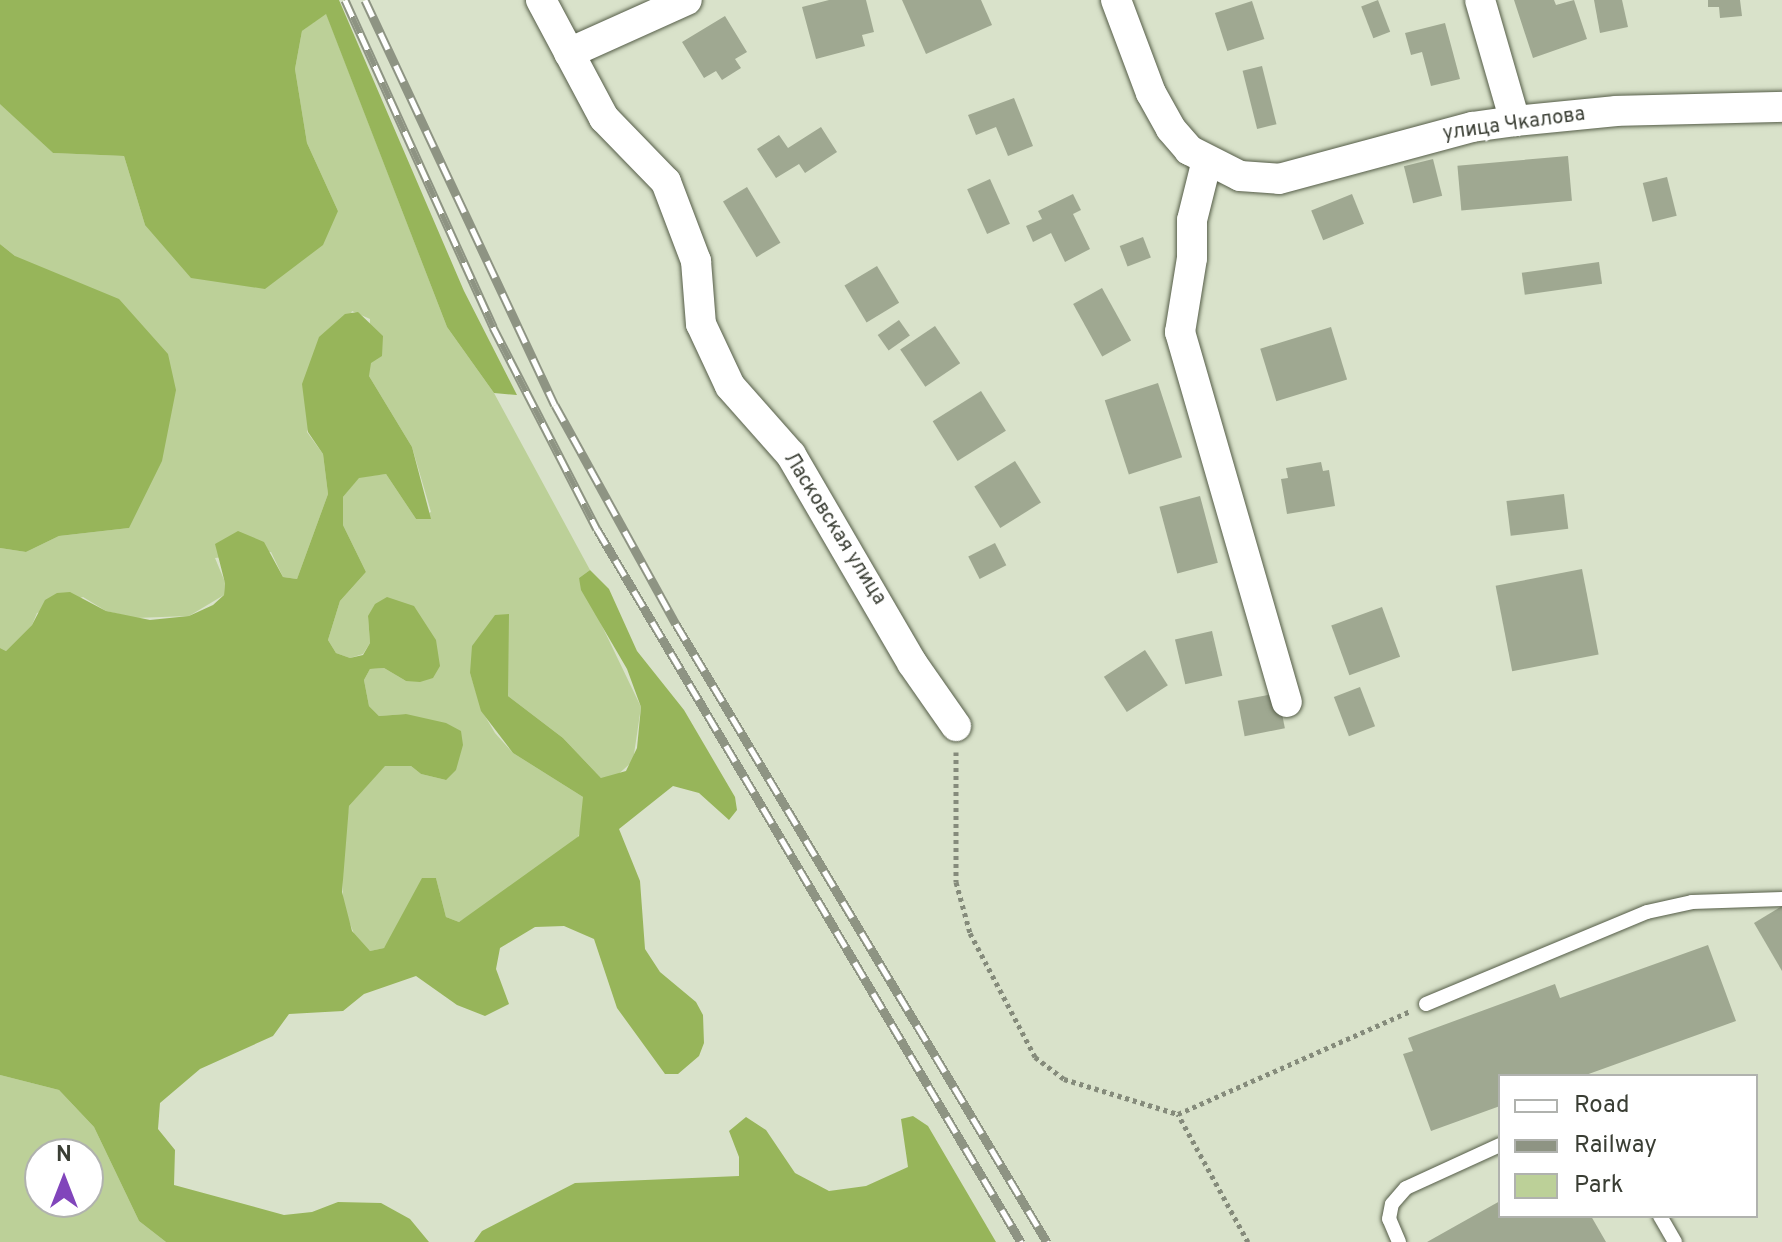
<!DOCTYPE html>
<meta charset="utf-8">
<style>
body{margin:0}
#map{position:relative;width:1782px;height:1242px;overflow:hidden;background:#d9e2ca;font-family:Overpass,sans-serif}
div>[style]{position:absolute}
[style*='--x']{left:calc(var(--x)*1px);top:calc(var(--y)*1px);width:calc(var(--w)*1px);rotate:calc(var(--a)*1deg)}
.green>*{inset:0;background:#bcd098}
.forest>*{inset:0;background:#97b55a}
.building>*{inset:0;background:#9fa891;transform-origin:0 0}
.path>*{height:5px;margin-top:-2.5px;transform-origin:0;background:repeating-linear-gradient(90deg,#858b7b 0 4px,transparent 0 8px)}
.roads{filter:drop-shadow(0 0 2px #555d48) drop-shadow(0 0 2px #555d48)}
.service>*{height:14px;margin:-7px;padding:0 7px;transform-origin:7px;border-radius:7px;background:#fff}
.minor>*{height:30px;margin:-15px;padding:0 15px;transform-origin:15px;border-radius:15px;background:#fff}
.rail>*{height:9px;margin-top:-4.5px;transform-origin:0;background:repeating-linear-gradient(90deg,#fff 0 18px,#8e9483 0 36px);box-sizing:border-box;border-block:2px solid #8e9483}
span{translate:-50% -50%;white-space:nowrap;text-align:center;line-height:1.15;-webkit-text-stroke:6px #fff;paint-order:stroke}
.street-label{font-size:20px;color:#3a3e34}
.legend{position:absolute;left:1498px;top:1074px;width:260px;height:144px;box-sizing:border-box;background:#fff;border:2px solid #b0b2ae;margin:0;padding:10px 14px;list-style:none;font-size:24px;color:#3a3e34}
.legend li{display:flex;align-items:center;gap:16px;height:40px}
.legend b{width:40px;border:2px solid #b0b2ae}
.north{position:absolute;left:24px;top:1138px;width:80px;height:80px;box-sizing:border-box;background:#fff;border:2px solid #b0b2ae;border-radius:50%;rotate:0deg;font-size:22px;font-weight:700;line-height:32px;text-align:center;color:#3a3e34}
.north::after{content:'';display:block;margin:auto;width:28px;height:36px;background:#8145bb;clip-path:polygon(50% 0,100% 100%,50% 72%,0 100%)}
</style>
<div id="map">
<div class="green">
<i style="clip-path:polygon(326px 13px,447px 327px,494px 393px,590px 570px,579px 578px,641px 707px,633px 761px,614px 778px,601px 778px,563px 738px,508px 696px,508px 642px,470px 673px,482px 711px,495px 733px,513px 753px,583px 797px,583px 825px,578px 837px,527px 878px,459px 922px,446px 917px,436px 878px,384px 948px,370px 951px,358px 944px,343px 906px,342px 848px,349px 806px,384px 766px,411px 766px,421px 774px,446px 780px,406px 714px,379px 716px,369px 706px,364px 680px,370px 669px,384px 668px,406px 681px,368px 616px,370px 643px,363px 654px,350px 658px,336px 653px,328px 640px,340px 601px,366px 572px,343px 525px,343px 497px,359px 477px,386px 474px,416px 519px,431px 512px,412px 447px,369px 376px,370px 319px,352px 311px,307px 432px,323px 454px,328px 494px,297px 579px,283px 577px,271px 552px,215px 558px,225px 582px,224px 595px,189px 616px,135px 618px,106px 611px,83px 597px,37px 613px,32px 625px,6px 651px,0 648px,0 548px,26px 552px,59px 536px,129px 528px,15px 256px,0 244px,0 103px,53px 153px,124px 156px,145px 225px,338px 211px,307px 143px,295px 69px,302px 31px)"></i>
<i style="clip-path:polygon(evenodd,0 1075px,59px 1090px,94px 1127px,139px 1221px,166px 1242px,0 1242px,0 1075px,40px 1154px,88px 1154px,88px 1202px,40px 1202px,40px 1154px)"></i>
</div>
<div class="forest">
<i style="clip-path:polygon(0 0,339px 0,464px 291px,517px 395px,494px 393px,447px 327px,326px 14px,302px 31px,295px 69px,307px 143px,338px 211px,323px 245px,265px 289px,191px 278px,145px 225px,124px 156px,53px 153px,0 104px)"></i>
<i style="clip-path:polygon(0 244px,15px 256px,119px 299px,168px 354px,176px 390px,162px 461px,129px 528px,59px 536px,26px 552px,0 548px)"></i>
<i style="clip-path:polygon(358px 312px,383px 336px,382px 356px,371px 363px,369px 376px,412px 447px,431px 519px,416px 519px,386px 474px,359px 478px,343px 497px,343px 525px,366px 572px,340px 601px,328px 640px,336px 653px,350px 658px,363px 655px,370px 643px,368px 616px,375px 604px,387px 597px,414px 606px,436px 640px,440px 666px,433px 678px,420px 682px,406px 681px,384px 668px,370px 669px,364px 680px,369px 706px,379px 716px,406px 714px,446px 723px,461px 731px,463px 745px,456px 770px,446px 780px,421px 774px,411px 766px,385px 766px,349px 806px,342px 892px,352px 931px,370px 951px,384px 948px,422px 878px,436px 878px,446px 917px,459px 922px,579px 836px,583px 797px,513px 753px,481px 711px,470px 673px,472px 646px,495px 615px,509px 614px,508px 696px,563px 738px,601px 778px,626px 771px,637px 748px,641px 707px,627px 669px,581px 590px,579px 578px,590px 570px,609px 589px,637px 651px,684px 710px,735px 797px,737px 810px,729px 820px,699px 793px,673px 786px,619px 829px,640px 881px,645px 949px,660px 972px,696px 1002px,703px 1015px,704px 1043px,699px 1056px,678px 1074px,665px 1074px,617px 1008px,594px 939px,564px 926px,535px 927px,500px 948px,496px 969px,509px 1004px,485px 1016px,457px 1005px,416px 976px,364px 994px,343px 1011px,289px 1014px,273px 1036px,200px 1069px,160px 1103px,158px 1129px,175px 1150px,174px 1185px,284px 1215px,312px 1212px,338px 1202px,381px 1203px,410px 1219px,429px 1242px,166px 1242px,139px 1221px,94px 1127px,59px 1090px,0 1075px,0 648px,6px 651px,32px 625px,45px 600px,57px 593px,70px 592px,106px 611px,150px 620px,189px 616px,213px 605px,224px 595px,225px 583px,215px 544px,238px 531px,264px 542px,283px 577px,297px 579px,328px 494px,323px 454px,308px 432px,302px 384px,319px 337px,345px 314px)"></i>
<i style="clip-path:polygon(913px 1116px,928px 1126px,996px 1242px,474px 1242px,482px 1231px,575px 1183px,739px 1176px,739px 1157px,729px 1131px,746px 1117px,766px 1130px,795px 1173px,829px 1191px,866px 1186px,908px 1167px,901px 1119px)"></i>
</div>
<div class="building">
<i style="clip-path:polygon(829px 0,866px 0,874px 32px,862px 35px,865px 46px,816px 59px,802px 7px)"></i>
<i style="clip-path:polygon(902px 0,981px 0,992px 25px,926px 54px)"></i>
<i style="left:1378px;top:0;width:34px;height:18px;rotate:69deg"></i>
<i style="clip-path:polygon(1514px 0,1554px 0,1556px 5px,1574px 0,1587px 39px,1533px 58px)"></i>
<i style="clip-path:polygon(1594px 0,1622px 0,1628px 27px,1600px 33px)"></i>
<i style="clip-path:polygon(1708px 0,1740px 0,1742px 16px,1720px 18px,1719px 7px,1708px 7px)"></i>
<i style="left:1252px;top:1px;width:40px;height:39px;rotate:72deg"></i>
<i style="clip-path:polygon(725px 16px,747px 52px,735px 59px,741px 68px,722px 80px,716px 71px,704px 78px,682px 42px)"></i>
<i style="clip-path:polygon(1445px 23px,1460px 79px,1431px 86px,1422px 52px,1411px 55px,1405px 33px)"></i>
<i style="left:1262px;top:66px;width:60px;height:20px;rotate:76deg"></i>
<i style="clip-path:polygon(1014px 98px,1033px 146px,1008px 156px,996px 127px,976px 135px,968px 115px)"></i>
<i style="clip-path:polygon(821px 127px,837px 152px,805px 173px,799px 164px,776px 178px,757px 149px,779px 135px,788px 148px)"></i>
<i style="left:1568px;top:156px;width:45px;height:111px;rotate:85deg"></i>
<i style="left:1433px;top:159px;width:38px;height:30px;rotate:76deg"></i>
<i style="left:1667px;top:177px;width:40px;height:25px;rotate:76deg"></i>
<i style="left:990px;top:179px;width:49px;height:25px;rotate:66deg"></i>
<i style="left:747px;top:187px;width:65px;height:28px;rotate:59deg"></i>
<i style="clip-path:polygon(1073px 194px,1081px 210px,1073px 214px,1090px 249px,1065px 262px,1051px 233px,1033px 242px,1026px 226px,1042px 219px,1038px 211px)"></i>
<i style="left:1352px;top:194px;width:32px;height:44px;rotate:68deg"></i>
<i style="left:1143px;top:237px;width:22px;height:25px;rotate:69deg"></i>
<i style="left:1599px;top:262px;width:22px;height:78px;rotate:82deg"></i>
<i style="left:877px;top:266px;width:43px;height:38px;rotate:59deg"></i>
<i style="left:1102px;top:288px;width:60px;height:33px;rotate:61deg"></i>
<i style="left:899px;top:320px;width:19px;height:26px;rotate:55deg"></i>
<i style="left:935px;top:326px;width:45px;height:42px;rotate:56deg"></i>
<i style="left:1331px;top:327px;width:55px;height:74px;rotate:73deg"></i>
<i style="left:1158px;top:383px;width:78px;height:56px;rotate:72deg"></i>
<i style="left:981px;top:391px;width:47px;height:57px;rotate:58deg"></i>
<i style="left:1015px;top:461px;width:49px;height:48px;rotate:58deg"></i>
<i style="clip-path:polygon(1321px 462px,1323px 471px,1329px 470px,1335px 506px,1287px 514px,1281px 479px,1288px 478px,1286px 468px)"></i>
<i style="left:1564px;top:494px;width:35px;height:58px;rotate:83deg"></i>
<i style="left:1200px;top:496px;width:69px;height:42px;rotate:75deg"></i>
<i style="left:995px;top:543px;width:25px;height:30px;rotate:63deg"></i>
<i style="left:1582px;top:569px;width:87px;height:88px;rotate:79deg"></i>
<i style="left:1382px;top:607px;width:53px;height:54px;rotate:70deg"></i>
<i style="left:1212px;top:631px;width:46px;height:38px;rotate:77deg"></i>
<i style="left:1145px;top:650px;width:42px;height:49px;rotate:57deg"></i>
<i style="left:1360px;top:687px;width:42px;height:28px;rotate:69deg"></i>
<i style="left:1278px;top:693px;width:36px;height:41px;rotate:79deg"></i>
<i style="clip-path:polygon(1782px 906px,1782px 971px,1754px 923px)"></i>
<i style="clip-path:polygon(1708px 945px,1736px 1021px,1583px 1076px,1500px 1076px,1500px 1106px,1431px 1131px,1403px 1054px,1413px 1051px,1408px 1038px,1555px 984px,1560px 998px)"></i>
<i style="clip-path:polygon(1500px 1201px,1500px 1216px,1591px 1216px,1606px 1242px,1427px 1242px)"></i>
</div>
<div class="path">
<i style="--x:956;--y:752;--w:130;--a:90"></i>
<i style="--x:956;--y:882;--w:53;--a:74.6"></i>
<i style="--x:970;--y:933;--w:140;--a:62.3"></i>
<i style="--x:1035;--y:1057;--w:36;--a:37"></i>
<i style="--x:1064;--y:1079;--w:119;--a:17.1"></i>
<i style="--x:1248;--y:1242;--w:146;--a:-118.7"></i>
<i style="--x:1178;--y:1114;--w:254;--a:-23.9"></i>
</div>
<div class="roads">
<div class="service">
<i style="--x:1426;--y:1004;--w:239;--a:-22.6"></i>
<i style="--x:1647;--y:912;--w:46;--a:-12.5"></i>
<i style="--x:1692;--y:902;--w:90;--a:-1.9"></i>
<i style="--x:1660;--y:1216;--w:30;--a:60"></i>
<i style="--x:1399;--y:1242;--w:25;--a:-113"></i>
<i style="--x:1389;--y:1219;--w:15;--a:-79"></i>
<i style="--x:1392;--y:1204;--w:21;--a:-49"></i>
<i style="--x:1406;--y:1188;--w:103;--a:-24.6"></i>
</div>
<div class="minor">
<i style="--x:541;--y:0;--w:134;--a:61.9"></i>
<i style="--x:604;--y:118;--w:89;--a:45.9"></i>
<i style="--x:666;--y:182;--w:85;--a:69.2"></i>
<i style="--x:696;--y:261;--w:63;--a:85.5"></i>
<i style="--x:701;--y:324;--w:68;--a:64.9"></i>
<i style="--x:730;--y:386;--w:92;--a:48.5"></i>
<i style="--x:791;--y:455;--w:241;--a:59.8"></i>
<i style="--x:912;--y:663;--w:77;--a:55.1"></i>
<i style="--x:1116;--y:0;--w:99;--a:69.4"></i>
<i style="--x:1151;--y:93;--w:41;--a:60.9"></i>
<i style="--x:1171;--y:129;--w:28;--a:49"></i>
<i style="--x:1189;--y:150;--w:57;--a:27"></i>
<i style="--x:1240;--y:176;--w:39;--a:4"></i>
<i style="--x:1279;--y:179;--w:200;--a:-15.1"></i>
<i style="--x:1472;--y:127;--w:43;--a:-7.9"></i>
<i style="--x:1515;--y:121;--w:102;--a:-5.6"></i>
<i style="--x:1617;--y:111;--w:165;--a:-1.4"></i>
<i style="--x:1480;--y:0;--w:126;--a:73.9"></i>
<i style="--x:569;--y:53;--w:129;--a:-24.2"></i>
<i style="--x:1207;--y:160;--w:62;--a:104"></i>
<i style="--x:1192;--y:220;--w:38;--a:90"></i>
<i style="--x:1192;--y:258;--w:75;--a:99.2"></i>
<i style="--x:1180;--y:332;--w:385;--a:73.9"></i>
</div>
</div>
<div class="rail">
<i style="--x:345;--y:0;--w:359;--a:65.6"></i>
<i style="--x:493;--y:327;--w:227;--a:62.8"></i>
<i style="--x:597;--y:529;--w:830;--a:59.26"></i>
<i style="--x:365;--y:0;--w:447;--a:64.9"></i>
<i style="--x:555;--y:405;--w:250;--a:61.1"></i>
<i style="--x:676;--y:624;--w:721;--a:59.02"></i>
</div>
<div class="street-label">
<span style="left:1514px;top:125px;rotate:-8deg">улица Чкалова</span>
<span style="left:834px;top:529px;rotate:58deg">Ласковская улица</span>
</div>
<ul class="legend">
<li><b style="height:10px;background:#fff"></b>Road</li>
<li><b style="height:10px;background:#8e9483"></b>Railway</li>
<li><b style="height:22px;background:#bcd098"></b>Park</li>
</ul>
<div class="north">N</div>
</div>
